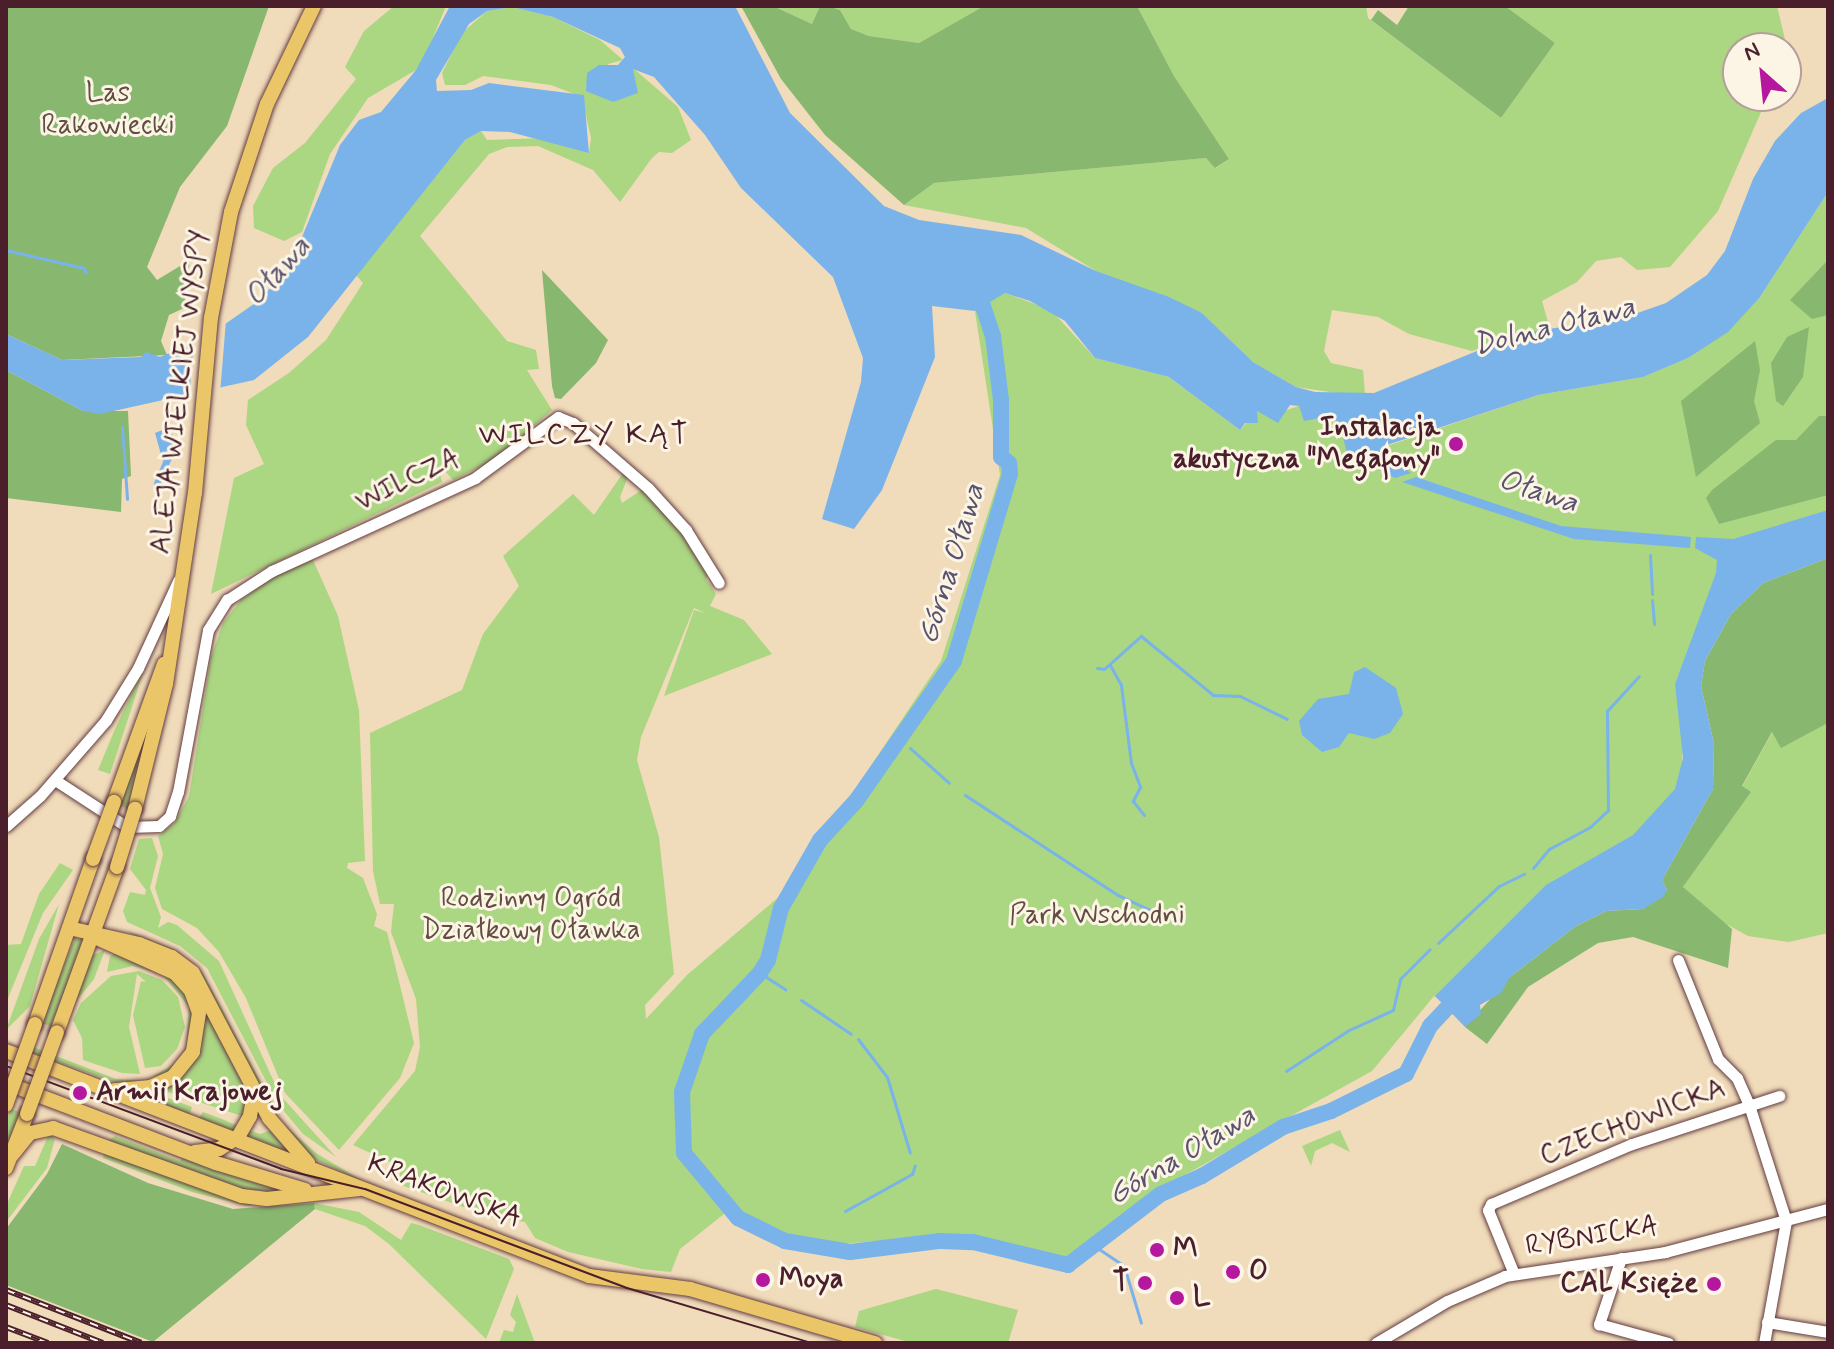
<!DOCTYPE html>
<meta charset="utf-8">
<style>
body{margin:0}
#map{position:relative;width:1834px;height:1349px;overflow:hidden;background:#f0dbba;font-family:Mynerve,sans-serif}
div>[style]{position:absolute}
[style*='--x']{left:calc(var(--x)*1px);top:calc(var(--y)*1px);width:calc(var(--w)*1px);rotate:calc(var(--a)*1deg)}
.green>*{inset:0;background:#abd682}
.forest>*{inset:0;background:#88b770}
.water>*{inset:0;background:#79b3ea}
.pier>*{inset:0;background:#f0dbba}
.stream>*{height:3px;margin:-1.5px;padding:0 1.5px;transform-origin:1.5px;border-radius:1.5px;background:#79b3ea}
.river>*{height:16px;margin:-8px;padding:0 8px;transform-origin:8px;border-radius:8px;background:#79b3ea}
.roads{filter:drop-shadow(0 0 2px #633b40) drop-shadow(0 0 2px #633b40)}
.minor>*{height:11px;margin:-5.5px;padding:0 5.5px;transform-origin:5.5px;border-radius:5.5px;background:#fff}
.major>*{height:14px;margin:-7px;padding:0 7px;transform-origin:7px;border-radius:7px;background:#ebc669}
.tram>*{height:2px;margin:-1px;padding:0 1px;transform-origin:1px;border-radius:1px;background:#4a1f2b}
.rail>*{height:6px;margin-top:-3px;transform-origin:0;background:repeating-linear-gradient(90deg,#fcf5e5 0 9px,#4a1f2b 0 18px);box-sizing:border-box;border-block:2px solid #4a1f2b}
.bridges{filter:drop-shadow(0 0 2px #633b40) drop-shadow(0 0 2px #633b40)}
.major-bridge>*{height:14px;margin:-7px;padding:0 7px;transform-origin:7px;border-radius:7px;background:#ebc669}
.dots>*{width:22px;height:22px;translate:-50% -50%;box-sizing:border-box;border:4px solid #fcf5e5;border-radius:50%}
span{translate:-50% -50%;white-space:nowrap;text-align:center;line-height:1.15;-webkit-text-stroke:6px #fcf5e5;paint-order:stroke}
.park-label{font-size:28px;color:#624d41}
.street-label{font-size:28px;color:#4a1f2b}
.poi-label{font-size:28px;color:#4a1f2b;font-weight:700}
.right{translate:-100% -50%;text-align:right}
.left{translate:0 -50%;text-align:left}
.water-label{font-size:30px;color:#5a536e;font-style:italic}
.neighbourhood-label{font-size:30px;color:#4a1f2b;letter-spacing:2px}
.frame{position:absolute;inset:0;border:8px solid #4a1f2b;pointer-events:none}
.north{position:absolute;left:1722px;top:32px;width:80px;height:80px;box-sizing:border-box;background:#fcf5e5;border:2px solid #b59f9b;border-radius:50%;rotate:333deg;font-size:22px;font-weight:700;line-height:32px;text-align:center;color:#4a1f2b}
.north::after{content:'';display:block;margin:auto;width:28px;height:36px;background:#b5179e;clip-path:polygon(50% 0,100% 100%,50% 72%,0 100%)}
</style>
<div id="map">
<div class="green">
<i style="clip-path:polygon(394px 6px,446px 6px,426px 55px,416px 70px,368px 98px,330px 154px,302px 232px,284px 241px,254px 228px,253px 206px,273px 168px,305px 143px,356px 79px,345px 67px,364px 31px)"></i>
<i style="clip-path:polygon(773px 6px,820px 6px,812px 24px)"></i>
<i style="clip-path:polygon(828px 6px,984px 6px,919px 43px,869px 36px,851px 29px,840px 10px)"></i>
<i style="clip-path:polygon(1137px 6px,1366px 6px,1368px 18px,1501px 118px,1555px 43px,1505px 6px,1777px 6px,1788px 52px,1786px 56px,1786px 48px,1738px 48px,1738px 96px,1768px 96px,1718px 211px,1670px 267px,1637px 270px,1621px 257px,1596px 261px,1577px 282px,1542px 301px,1550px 329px,1521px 333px,1472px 351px,1409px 334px,1378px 317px,1332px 310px,1324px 351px,1331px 363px,1363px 370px,1365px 394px,1344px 394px,1296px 387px,1253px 362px,1202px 313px,1096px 271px,1026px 228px,904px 205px,934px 183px,1206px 158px,1216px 168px,1229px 159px,1174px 76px)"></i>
<i style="clip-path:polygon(512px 7px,553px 17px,600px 40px,623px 60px,608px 64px,595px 92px,613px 102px,633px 68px,678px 107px,691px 140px,672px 153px,659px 152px,652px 158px,620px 202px,593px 170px,538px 146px,507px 147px,489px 154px,420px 236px,507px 341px,536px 350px,539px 369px,527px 370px,552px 410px,494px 460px,453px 480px,446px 472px,440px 474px,442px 482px,211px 594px,234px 478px,264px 464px,246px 425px,248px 400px,289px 373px,326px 340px,363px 283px,356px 275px,465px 140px,481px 131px,487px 140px,547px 138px,589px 153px,591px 138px,582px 97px,551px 85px,483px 76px,465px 85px,445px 85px,442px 73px,462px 33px,487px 11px)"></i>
<i style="clip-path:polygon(1828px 192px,1828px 521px,1733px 539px,1675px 684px,1683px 715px,1682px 772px,1675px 789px,1657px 815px,1441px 1001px,1434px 996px,1372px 1071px,1172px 1182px,1108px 1225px,1079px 1254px,1059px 1260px,966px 1234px,839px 1244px,799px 1238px,774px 1232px,734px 1206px,680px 1249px,671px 1272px,642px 1269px,568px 1252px,535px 1238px,525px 1222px,489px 1216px,398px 1184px,401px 1167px,353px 1145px,415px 1071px,420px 1047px,416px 999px,391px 932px,394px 904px,380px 904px,373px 871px,370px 733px,462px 690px,483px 634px,519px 586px,503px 556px,573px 494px,594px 515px,623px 473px,628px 477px,620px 497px,622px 503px,643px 489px,682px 530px,708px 574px,706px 579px,716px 594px,710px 606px,744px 620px,772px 654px,664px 696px,694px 610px,705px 613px,694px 608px,641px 737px,637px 760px,659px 837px,674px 974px,645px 1005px,646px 1019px,687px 975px,787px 890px,815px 835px,854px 791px,941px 661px,1000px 475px,975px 311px,996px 296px,1005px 293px,1051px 310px,1095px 358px,1169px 377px,1240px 430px,1256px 411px,1272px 415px,1299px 406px,1313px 418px,1339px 422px,1347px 444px,1384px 447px,1538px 395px,1643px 377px,1688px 358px,1760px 297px)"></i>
<i style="clip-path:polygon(313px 560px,338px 616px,359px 710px,365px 861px,348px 863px,347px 868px,363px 878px,377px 914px,374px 926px,387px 932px,414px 1043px,400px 1078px,339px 1150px,285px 1093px,246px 998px,219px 952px,197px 928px,162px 909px,155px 888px,163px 854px,158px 836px,174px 824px,189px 796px,211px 657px,223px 623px,241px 600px,279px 573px)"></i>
<i style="clip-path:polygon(146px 664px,110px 774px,98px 770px,115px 729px)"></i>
<i style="clip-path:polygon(162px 672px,130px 807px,127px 809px,119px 803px)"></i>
<i style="clip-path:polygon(1828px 723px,1828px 933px,1789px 942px,1748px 936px,1710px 915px,1683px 887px,1750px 793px,1742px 787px,1773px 731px,1782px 747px)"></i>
<i style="clip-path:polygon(152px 838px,158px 856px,150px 888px,161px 917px,158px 928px,168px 922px,177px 925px,219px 961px,280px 1095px,336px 1157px,303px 1134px,278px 1104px,207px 968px,180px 946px,127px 922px,123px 911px,130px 892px,145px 895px,146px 890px,130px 869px,139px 839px)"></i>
<i style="clip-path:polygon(60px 863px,73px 870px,43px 913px,6px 1003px,6px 945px,21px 944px,39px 894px)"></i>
<i style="clip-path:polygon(59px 904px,30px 1006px,6px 1030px,39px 939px)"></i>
<i style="clip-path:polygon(126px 930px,175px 950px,203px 973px,277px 1113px,272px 1117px,198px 971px)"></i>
<i style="clip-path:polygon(75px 938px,83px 941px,53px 1027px,41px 1023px)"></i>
<i style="clip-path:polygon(121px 943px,167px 960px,188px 975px,198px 988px,245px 1085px,245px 1117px,162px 1090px,185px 1073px,198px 1054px,203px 1008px,182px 972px)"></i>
<i style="clip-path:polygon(105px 950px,94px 979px,74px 1004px,91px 956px)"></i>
<i style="clip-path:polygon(117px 953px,170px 975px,191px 1002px,195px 1033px,180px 1064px,156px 1080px,154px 1076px,177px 1062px,186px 1049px,189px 1007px,162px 974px,133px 966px,107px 972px,110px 956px)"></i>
<i style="clip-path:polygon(139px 971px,162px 980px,178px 997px,185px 1027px,177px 1049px,161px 1066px,145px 1068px,133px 1015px,141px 981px,146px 982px,137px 974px,129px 1027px,140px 1074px,122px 1073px,83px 1060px,82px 1038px,73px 1020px,81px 1003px,111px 976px)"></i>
<i style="clip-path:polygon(33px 1047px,116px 1079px,144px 1081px,119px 1084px,31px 1052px)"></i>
<i style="clip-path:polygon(152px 1092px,192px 1107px,189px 1116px,136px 1093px)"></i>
<i style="clip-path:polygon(11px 1109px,21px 1113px,6px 1153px,6px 1121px)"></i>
<i style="clip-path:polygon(203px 1112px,222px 1119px,240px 1127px,236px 1133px,198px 1119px)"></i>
<i style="clip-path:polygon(281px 1122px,316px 1153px,369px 1185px,312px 1158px)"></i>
<i style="clip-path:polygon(249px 1130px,260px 1134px,272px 1130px,293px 1155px,245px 1137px)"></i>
<i style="clip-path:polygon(1340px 1130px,1350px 1152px,1332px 1143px,1315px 1151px,1311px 1166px,1302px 1146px)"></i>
<i style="clip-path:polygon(49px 1134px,55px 1139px,47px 1168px,6px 1222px,6px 1206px,24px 1166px,35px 1166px)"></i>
<i style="clip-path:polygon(115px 1136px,180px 1161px,185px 1155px,287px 1193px,251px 1193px,107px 1141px)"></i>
<i style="clip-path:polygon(104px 1151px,267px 1204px,247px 1206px,192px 1192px,103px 1158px)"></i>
<i style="clip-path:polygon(314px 1203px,359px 1212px,401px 1240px,411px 1223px,419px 1225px,509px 1259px,514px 1269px,486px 1339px,389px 1244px,365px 1226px,315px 1209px)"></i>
<i style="clip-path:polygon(936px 1289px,1018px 1310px,1008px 1343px,912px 1343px,855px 1327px,859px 1311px)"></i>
<i style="clip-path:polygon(517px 1294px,535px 1343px,499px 1343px,504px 1330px,513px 1332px,516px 1322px,510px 1315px)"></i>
</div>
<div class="forest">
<i style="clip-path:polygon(6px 6px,269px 6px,227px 126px,180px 187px,147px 267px,157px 280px,190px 260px,184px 308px,169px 315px,161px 341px,167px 355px,62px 360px,6px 334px)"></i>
<i style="clip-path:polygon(741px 6px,773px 6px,812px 24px,820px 6px,828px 6px,840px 10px,851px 29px,869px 36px,919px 43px,984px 6px,1137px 6px,1174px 76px,1229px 159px,1215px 168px,1206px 158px,934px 183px,904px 205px,825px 135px,781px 79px)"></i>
<i style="clip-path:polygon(1409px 6px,1505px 6px,1555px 43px,1501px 118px,1371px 20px,1378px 10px,1397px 25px)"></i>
<i style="clip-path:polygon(1828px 260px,1828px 315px,1812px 319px,1790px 300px)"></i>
<i style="clip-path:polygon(542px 270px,608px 340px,596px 363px,561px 399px,555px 398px,552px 386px)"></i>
<i style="clip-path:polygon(1809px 327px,1803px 377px,1783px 406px,1776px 401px,1771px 363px,1787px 337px)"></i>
<i style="clip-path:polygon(1755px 341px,1760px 370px,1754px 401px,1760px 423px,1696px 477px,1681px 401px)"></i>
<i style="clip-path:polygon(6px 370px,83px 411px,128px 411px,131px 476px,122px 479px,121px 512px,6px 498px)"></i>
<i style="clip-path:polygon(1819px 416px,1828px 416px,1828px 495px,1719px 524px,1706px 498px,1712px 490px,1776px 440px,1796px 440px)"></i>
<i style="clip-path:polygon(1828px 558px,1828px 723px,1781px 748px,1772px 732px,1742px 786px,1751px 792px,1683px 887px,1732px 929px,1728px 968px,1633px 937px,1598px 943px,1528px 987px,1487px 1044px,1465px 1027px,1510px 977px,1576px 926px,1606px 911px,1643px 909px,1667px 890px,1662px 880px,1713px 789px,1714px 744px,1701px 686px,1705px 661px,1731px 614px,1763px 583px)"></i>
<i style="clip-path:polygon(62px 1144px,148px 1183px,233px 1209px,314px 1203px,315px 1209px,153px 1342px,6px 1285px,6px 1229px,47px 1174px)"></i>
</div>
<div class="water">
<i style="clip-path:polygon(450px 6px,735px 6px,790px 113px,884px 206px,919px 220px,1021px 235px,1096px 271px,1169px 297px,1202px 313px,1253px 362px,1296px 387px,1315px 392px,1374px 393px,1521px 333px,1576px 325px,1589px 330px,1666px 303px,1707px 275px,1725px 251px,1753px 179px,1775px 141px,1801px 113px,1828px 98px,1828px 192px,1760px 297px,1728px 332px,1688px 358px,1643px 377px,1538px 395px,1387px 445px,1387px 454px,1411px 473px,1395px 478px,1347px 453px,1339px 422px,1325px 417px,1304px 421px,1299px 406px,1290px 405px,1278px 423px,1257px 411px,1258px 423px,1245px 423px,1240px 430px,1169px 377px,1095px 358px,1065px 321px,1030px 301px,1005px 293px,975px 311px,932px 306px,935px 357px,882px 490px,854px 529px,822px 519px,861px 382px,863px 358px,833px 277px,741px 188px,705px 135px,654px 77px,633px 69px,638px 93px,613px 102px,586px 91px,587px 73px,599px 65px,618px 65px,625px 57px,620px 48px,553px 17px,512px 7px,487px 11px,469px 24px,436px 80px,437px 91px,471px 90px,489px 83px,584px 95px,589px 153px,510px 132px,481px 131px,465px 140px,308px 337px,254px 380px,100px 414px,83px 411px,6px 370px,6px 334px,62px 360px,141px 357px,146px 352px,160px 357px,205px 338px,258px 301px,302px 255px,300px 242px,340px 145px,359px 120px,381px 112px,416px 70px)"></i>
<i style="clip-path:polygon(165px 429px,174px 436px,174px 454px,155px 497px,154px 483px,163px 462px,155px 433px)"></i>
<i style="clip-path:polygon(1416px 477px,1561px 526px,1691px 537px,1690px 548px,1574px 539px,1402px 482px)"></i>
<i style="clip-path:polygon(1828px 510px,1828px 558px,1763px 583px,1731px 614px,1705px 661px,1701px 686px,1714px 744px,1713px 789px,1662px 880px,1667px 890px,1663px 897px,1643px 909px,1606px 911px,1576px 926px,1510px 977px,1501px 993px,1480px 1005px,1481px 1014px,1465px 1027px,1435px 996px,1546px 885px,1633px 835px,1675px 789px,1683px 758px,1675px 684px,1716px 573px,1717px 560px,1695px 548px,1696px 537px,1733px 539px)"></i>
<i style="clip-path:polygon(1365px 667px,1396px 688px,1403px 714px,1390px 733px,1374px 739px,1349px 733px,1339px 747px,1322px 752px,1302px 735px,1299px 721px,1318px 699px,1349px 694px,1354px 672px)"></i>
</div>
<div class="pier">
<i style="clip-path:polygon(226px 320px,220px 394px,189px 400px,194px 339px)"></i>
</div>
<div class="stream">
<i style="--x:6;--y:250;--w:80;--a:13"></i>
<i style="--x:84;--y:268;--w:5;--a:68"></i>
<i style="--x:122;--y:427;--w:72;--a:86"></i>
<i style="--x:1650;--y:555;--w:39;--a:87"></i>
<i style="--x:1652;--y:600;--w:24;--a:85"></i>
<i style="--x:1110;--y:665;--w:23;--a:61"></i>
<i style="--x:1121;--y:685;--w:79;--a:82.7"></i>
<i style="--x:1131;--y:763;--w:26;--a:69"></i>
<i style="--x:1140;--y:787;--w:16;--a:117"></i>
<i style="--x:1133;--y:801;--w:18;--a:52"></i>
<i style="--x:1097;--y:668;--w:7;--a:8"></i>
<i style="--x:1104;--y:669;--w:50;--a:-41.7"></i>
<i style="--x:1141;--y:636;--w:93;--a:39.3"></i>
<i style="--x:1213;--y:695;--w:27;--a:2"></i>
<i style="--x:1240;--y:696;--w:52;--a:26.1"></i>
<i style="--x:899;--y:732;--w:9;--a:49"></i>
<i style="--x:910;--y:748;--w:52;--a:41.9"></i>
<i style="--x:965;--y:795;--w:183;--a:33.2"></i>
<i style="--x:1118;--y:895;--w:35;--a:25"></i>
<i style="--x:1533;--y:868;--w:25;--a:-50"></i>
<i style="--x:1549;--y:849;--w:47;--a:-28.2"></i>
<i style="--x:1590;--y:827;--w:25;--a:-43"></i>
<i style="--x:1608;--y:810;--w:99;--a:-90.6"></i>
<i style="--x:1607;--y:711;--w:47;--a:-47.6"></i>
<i style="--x:1438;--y:943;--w:83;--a:-43.1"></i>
<i style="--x:1499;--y:886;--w:28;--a:-26"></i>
<i style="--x:760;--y:973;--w:30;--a:33"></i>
<i style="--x:801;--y:1000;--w:60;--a:34.2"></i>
<i style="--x:858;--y:1039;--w:48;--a:52.7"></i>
<i style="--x:887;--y:1077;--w:79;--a:73.2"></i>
<i style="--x:1286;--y:1071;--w:75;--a:-33.1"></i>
<i style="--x:1349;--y:1030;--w:48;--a:-24.4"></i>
<i style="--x:1393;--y:1010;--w:32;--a:-77"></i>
<i style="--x:1400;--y:979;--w:42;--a:-45"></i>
<i style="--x:845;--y:1211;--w:77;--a:-28.9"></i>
<i style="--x:912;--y:1174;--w:9;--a:-72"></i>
<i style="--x:1096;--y:1247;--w:34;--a:34"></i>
<i style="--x:1124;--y:1266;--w:59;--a:73.4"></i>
</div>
<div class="river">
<i style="--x:977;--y:288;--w:51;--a:71.6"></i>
<i style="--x:993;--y:336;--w:64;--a:82.9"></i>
<i style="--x:1001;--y:400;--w:57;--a:90"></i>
<i style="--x:1001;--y:457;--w:10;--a:37"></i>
<i style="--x:1009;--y:463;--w:11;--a:85"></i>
<i style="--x:1010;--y:474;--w:195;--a:106.7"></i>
<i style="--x:954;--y:661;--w:171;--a:125"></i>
<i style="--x:856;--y:801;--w:53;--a:132.7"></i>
<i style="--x:820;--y:840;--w:78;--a:119.8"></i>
<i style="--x:781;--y:908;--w:54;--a:104"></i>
<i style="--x:768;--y:960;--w:15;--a:122"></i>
<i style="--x:760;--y:973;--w:84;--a:133.6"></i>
<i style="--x:702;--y:1034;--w:61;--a:109"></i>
<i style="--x:682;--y:1092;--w:61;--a:88.1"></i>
<i style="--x:684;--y:1153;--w:85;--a:50.3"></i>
<i style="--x:738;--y:1218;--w:52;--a:26.1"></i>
<i style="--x:785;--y:1241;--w:66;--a:9.6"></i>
<i style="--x:850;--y:1252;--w:91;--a:-7"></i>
<i style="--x:940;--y:1241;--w:33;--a:2"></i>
<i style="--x:973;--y:1242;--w:98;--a:13.6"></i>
<i style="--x:1068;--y:1265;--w:117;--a:-37.4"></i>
<i style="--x:1161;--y:1194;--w:45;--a:-23.7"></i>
<i style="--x:1202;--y:1176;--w:95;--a:-31.2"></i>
<i style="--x:1283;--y:1127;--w:51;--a:-18.4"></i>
<i style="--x:1331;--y:1111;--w:84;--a:-26.3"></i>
<i style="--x:1406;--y:1074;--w:54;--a:-63.4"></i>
<i style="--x:1430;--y:1026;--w:48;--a:-46.7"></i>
</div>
<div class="roads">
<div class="minor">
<i style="--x:55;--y:780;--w:86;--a:33.1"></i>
<i style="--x:127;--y:827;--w:32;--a:-2"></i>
<i style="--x:159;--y:826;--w:15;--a:-42"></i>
<i style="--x:170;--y:816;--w:25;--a:-72"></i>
<i style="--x:178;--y:792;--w:165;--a:-79.5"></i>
<i style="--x:208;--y:630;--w:36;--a:-58"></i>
<i style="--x:227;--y:600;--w:54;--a:-32.8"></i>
<i style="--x:272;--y:571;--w:223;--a:-24.6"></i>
<i style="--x:475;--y:478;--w:103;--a:-36.3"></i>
<i style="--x:558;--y:417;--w:16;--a:22"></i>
<i style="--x:573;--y:423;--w:99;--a:40.9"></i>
<i style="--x:648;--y:488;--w:57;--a:47.9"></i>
<i style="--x:686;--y:530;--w:62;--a:58.1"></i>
<i style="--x:6;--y:826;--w:45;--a:-41.4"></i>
<i style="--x:40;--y:796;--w:101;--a:-49"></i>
<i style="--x:106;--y:720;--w:61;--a:-58.4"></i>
<i style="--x:138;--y:668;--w:96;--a:-65.3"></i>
<i style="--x:1678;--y:960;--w:107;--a:68"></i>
<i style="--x:1718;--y:1059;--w:27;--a:45"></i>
<i style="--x:1737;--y:1078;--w:30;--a:66"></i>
<i style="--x:1749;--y:1105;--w:122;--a:72.3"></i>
<i style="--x:1786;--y:1221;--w:124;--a:100.2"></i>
<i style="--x:1621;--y:1258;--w:70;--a:108.4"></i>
<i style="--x:1599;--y:1324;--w:72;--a:15.4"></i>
<i style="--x:1514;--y:1274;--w:69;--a:-112.1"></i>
<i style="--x:1488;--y:1210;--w:7;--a:-63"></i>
<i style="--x:1491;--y:1204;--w:153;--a:-23.1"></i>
<i style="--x:1632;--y:1144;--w:155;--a:-18.1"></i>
<i style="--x:1767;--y:1322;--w:62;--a:9.3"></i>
<i style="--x:1376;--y:1343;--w:82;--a:-30.6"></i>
<i style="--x:1447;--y:1301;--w:63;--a:-23.3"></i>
<i style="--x:1505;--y:1276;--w:162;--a:-8.5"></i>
<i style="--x:1665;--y:1252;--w:169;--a:-14.8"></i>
</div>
<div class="major">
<i style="--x:114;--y:802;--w:147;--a:-70.1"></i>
<i style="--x:135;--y:809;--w:129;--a:-76.1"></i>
<i style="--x:166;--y:684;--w:193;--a:-81.4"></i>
<i style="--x:195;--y:493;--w:176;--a:-84.8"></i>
<i style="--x:211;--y:318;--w:108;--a:-79.3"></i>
<i style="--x:231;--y:212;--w:114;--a:-71.6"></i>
<i style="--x:267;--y:104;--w:109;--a:-64.4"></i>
<i style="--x:69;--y:928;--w:72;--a:12.9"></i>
<i style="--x:139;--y:944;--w:35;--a:22"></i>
<i style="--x:172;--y:957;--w:26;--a:37"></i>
<i style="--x:193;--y:973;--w:164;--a:62.3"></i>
<i style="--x:269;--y:1118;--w:60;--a:49.1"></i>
<i style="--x:97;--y:938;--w:85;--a:24.2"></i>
<i style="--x:175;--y:973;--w:24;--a:48"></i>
<i style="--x:191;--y:991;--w:23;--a:70"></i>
<i style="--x:199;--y:1013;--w:39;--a:99"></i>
<i style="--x:193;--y:1052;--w:32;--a:129"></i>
<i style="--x:173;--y:1077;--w:24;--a:156"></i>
<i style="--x:151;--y:1087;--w:37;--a:175"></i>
<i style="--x:35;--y:1024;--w:175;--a:-70.6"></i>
<i style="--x:57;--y:1032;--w:176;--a:-70"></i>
<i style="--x:6;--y:1051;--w:625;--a:21.1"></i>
<i style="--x:589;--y:1276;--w:102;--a:7.3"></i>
<i style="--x:690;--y:1289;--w:193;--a:16.3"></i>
<i style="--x:6;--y:1083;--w:225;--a:20.9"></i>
<i style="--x:216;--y:1163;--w:93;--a:16.9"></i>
<i style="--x:195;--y:1152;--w:24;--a:-7"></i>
<i style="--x:219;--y:1149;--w:22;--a:-32"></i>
<i style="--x:238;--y:1137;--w:24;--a:-60"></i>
<i style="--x:250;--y:1116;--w:23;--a:-80"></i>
<i style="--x:12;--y:1155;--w:28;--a:-51"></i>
<i style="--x:30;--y:1133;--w:24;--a:-12"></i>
<i style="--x:53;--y:1128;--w:201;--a:19.8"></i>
<i style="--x:242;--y:1196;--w:25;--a:7"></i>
<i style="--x:267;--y:1199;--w:93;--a:-6.2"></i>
<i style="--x:6;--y:1168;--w:58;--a:-68.7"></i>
</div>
</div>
<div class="tram">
<i style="--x:6;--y:1066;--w:294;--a:20.5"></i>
<i style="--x:281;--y:1169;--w:86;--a:13.4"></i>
<i style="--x:365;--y:1189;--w:280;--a:20.7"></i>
<i style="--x:627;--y:1288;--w:193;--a:16.6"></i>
</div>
<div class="rail">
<i style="--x:6;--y:1290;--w:145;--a:21.4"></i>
<i style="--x:6;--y:1305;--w:104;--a:21.4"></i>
<i style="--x:6;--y:1327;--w:45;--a:20.9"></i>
</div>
<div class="bridges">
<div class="major-bridge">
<i style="--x:93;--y:859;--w:61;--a:-69.8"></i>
<i style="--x:117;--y:867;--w:61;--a:-72.8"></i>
<i style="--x:6;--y:1105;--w:86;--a:-70.3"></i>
<i style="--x:27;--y:1114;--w:87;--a:-69.9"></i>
</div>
</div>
<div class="dots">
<i style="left:1456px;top:444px;background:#b5179e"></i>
<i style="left:80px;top:1093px;background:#b5179e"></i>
<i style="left:1157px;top:1250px;background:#b5179e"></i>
<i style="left:1233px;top:1272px;background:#b5179e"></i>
<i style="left:763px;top:1280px;background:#b5179e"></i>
<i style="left:1145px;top:1283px;background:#b5179e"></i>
<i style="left:1714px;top:1284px;background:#b5179e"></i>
<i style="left:1177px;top:1298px;background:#b5179e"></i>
</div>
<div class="park-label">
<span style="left:108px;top:110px">Las<br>Rakowiecki</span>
<span style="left:531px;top:915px">Rodzinny Ogród<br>Działkowy Oławka</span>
<span style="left:1097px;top:916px">Park Wschodni</span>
</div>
<div class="street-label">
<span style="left:181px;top:392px;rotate:-83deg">ALEJA WIELKIEJ WYSPY</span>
<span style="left:408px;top:481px;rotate:-25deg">WILCZA</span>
<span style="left:1633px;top:1123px;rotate:-21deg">CZECHOWICKA</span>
<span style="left:444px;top:1192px;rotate:21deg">KRAKOWSKA</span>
<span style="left:1592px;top:1237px;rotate:-9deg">RYBNICKA</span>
</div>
<div class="poi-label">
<span class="right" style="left:1440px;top:444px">Instalacja<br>akustyczna "Megafony"</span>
<span class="left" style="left:96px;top:1093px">Armii Krajowej</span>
<span class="left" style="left:1173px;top:1250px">M</span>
<span class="left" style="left:1249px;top:1272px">O</span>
<span class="left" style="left:779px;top:1280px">Moya</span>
<span class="right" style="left:1129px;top:1283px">T</span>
<span class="right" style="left:1698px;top:1284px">CAL Księże</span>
<span class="left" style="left:1193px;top:1298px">L</span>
</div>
<div class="water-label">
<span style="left:278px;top:272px;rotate:-48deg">Oława</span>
<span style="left:1554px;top:327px;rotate:-14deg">Dolna Oława</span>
<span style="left:1538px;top:492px;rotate:18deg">Oława</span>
<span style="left:952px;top:564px;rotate:-73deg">Górna Oława</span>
<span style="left:1182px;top:1156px;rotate:-31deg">Górna Oława</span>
</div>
<div class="neighbourhood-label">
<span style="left:584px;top:435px">WILCZY KĄT</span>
</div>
<div class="frame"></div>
<div class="north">N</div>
</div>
